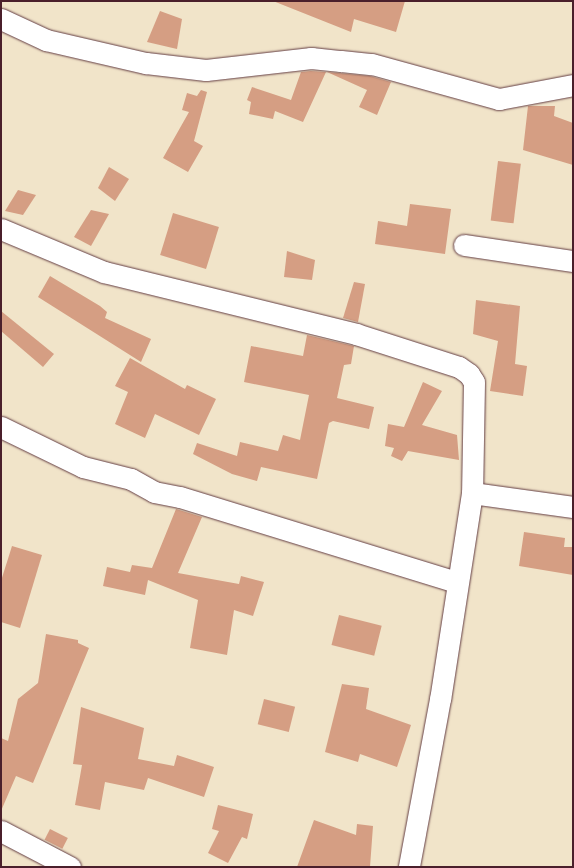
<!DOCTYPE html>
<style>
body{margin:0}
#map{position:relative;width:574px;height:868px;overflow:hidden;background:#f1e4c9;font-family:"Libre Caslon Text",serif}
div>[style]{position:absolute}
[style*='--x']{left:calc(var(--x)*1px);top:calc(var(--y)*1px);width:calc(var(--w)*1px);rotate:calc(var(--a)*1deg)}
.building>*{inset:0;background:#d59e83;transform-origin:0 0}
.roads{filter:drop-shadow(0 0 1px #633d43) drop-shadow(0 0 1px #633d43)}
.minor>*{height:21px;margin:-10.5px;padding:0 10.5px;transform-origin:10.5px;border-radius:10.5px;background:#fff}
span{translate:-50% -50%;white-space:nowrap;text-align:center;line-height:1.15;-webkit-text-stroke:4px #fff;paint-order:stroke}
.frame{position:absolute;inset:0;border:2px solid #4a1f2b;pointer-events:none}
</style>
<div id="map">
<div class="building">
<i style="clip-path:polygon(273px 1px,405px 1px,396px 32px,354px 19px,351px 32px)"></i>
<i style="clip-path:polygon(160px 11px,182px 19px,177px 49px,147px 42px)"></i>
<i style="clip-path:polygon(311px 71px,326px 72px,303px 122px,275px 111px,273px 119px,249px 114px,251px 102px,247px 100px,252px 87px,291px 100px,301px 72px)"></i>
<i style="clip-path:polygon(327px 72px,370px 76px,391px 82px,377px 115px,359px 107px,367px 90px)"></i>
<i style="clip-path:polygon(201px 90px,207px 92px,194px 141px,203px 146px,188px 172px,163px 158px,189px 112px,182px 110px,187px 93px,197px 96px)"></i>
<i style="clip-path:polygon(528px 106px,555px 106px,554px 116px,573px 123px,573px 165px,523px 150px)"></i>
<i style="left:498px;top:161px;width:23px;height:60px;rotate:7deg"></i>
<i style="clip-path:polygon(109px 167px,129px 179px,115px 201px,98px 188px)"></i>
<i style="clip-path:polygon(18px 190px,36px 195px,23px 215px,5px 211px)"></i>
<i style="clip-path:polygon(410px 204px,451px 209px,445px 254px,375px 244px,378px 221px,407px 226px)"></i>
<i style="clip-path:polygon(91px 210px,109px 214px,91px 246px,74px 237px)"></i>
<i style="left:173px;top:213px;width:48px;height:44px;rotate:17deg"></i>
<i style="clip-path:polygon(287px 251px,315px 260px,312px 280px,284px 277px)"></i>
<i style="clip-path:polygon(50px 276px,100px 306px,107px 312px,105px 318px,151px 339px,141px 362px,38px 297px)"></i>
<i style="clip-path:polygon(354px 282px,365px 284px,358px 322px,343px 318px)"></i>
<i style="clip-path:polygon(476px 300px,520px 306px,515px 364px,527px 366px,523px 396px,490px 391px,498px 341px,473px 334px)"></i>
<i style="clip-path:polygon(1px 311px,54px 354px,43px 367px,1px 331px)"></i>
<i style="clip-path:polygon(307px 335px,354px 346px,351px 364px,344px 365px,337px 398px,374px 407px,369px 429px,333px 421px,329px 423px,317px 479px,261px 467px,257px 481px,232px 474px,193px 454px,197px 443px,237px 456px,240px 442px,278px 451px,283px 435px,300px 440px,309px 395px,244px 382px,251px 346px,303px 356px)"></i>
<i style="clip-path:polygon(130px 358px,185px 389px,187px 385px,216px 399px,199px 435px,155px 414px,145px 438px,115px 424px,128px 392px,115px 386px)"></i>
<i style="clip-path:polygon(423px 382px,442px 391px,422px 425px,457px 435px,459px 460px,408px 451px,402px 461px,391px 456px,394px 448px,385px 446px,388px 424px,404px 427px)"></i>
<i style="clip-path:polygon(176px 509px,202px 517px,178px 573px,239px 584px,241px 576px,264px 582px,253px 616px,234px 610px,227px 655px,190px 648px,198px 600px,148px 580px,145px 595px,103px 586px,107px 567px,130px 572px,132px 565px,152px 568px)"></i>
<i style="clip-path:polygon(524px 532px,565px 538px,564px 547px,573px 547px,573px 575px,519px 566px)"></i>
<i style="clip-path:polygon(12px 546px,42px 555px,20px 628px,1px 622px,1px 581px)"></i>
<i style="left:339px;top:615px;width:44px;height:31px;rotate:14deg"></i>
<i style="clip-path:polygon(46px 634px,78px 640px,78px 643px,89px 648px,33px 783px,16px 776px,1px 811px,1px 738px,8px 741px,18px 699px,38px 683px)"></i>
<i style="clip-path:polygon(342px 684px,369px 688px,366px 709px,411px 725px,397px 767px,360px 754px,358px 762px,325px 752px)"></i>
<i style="left:264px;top:699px;width:32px;height:26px;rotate:14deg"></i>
<i style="clip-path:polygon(81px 707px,144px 728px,138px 759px,174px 766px,177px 755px,214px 767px,204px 797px,148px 778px,144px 790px,105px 782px,100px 810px,75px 805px,82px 765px,73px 764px)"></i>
<i style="clip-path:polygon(218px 805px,253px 814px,247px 839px,242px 837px,228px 863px,208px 853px,219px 831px,212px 829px)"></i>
<i style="clip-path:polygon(314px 820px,356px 835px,357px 824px,373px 826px,370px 867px,297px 867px)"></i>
<i style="left:50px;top:829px;width:20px;height:12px;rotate:27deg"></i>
</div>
<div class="roads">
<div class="minor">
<i style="--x:1;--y:19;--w:50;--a:25"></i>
<i style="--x:46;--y:40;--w:103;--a:13"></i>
<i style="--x:146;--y:63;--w:60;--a:6.7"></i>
<i style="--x:206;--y:70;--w:106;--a:-6.5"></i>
<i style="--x:311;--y:58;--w:30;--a:6"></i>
<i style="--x:341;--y:61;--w:31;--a:6"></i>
<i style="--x:372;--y:64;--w:132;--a:15.4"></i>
<i style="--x:499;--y:99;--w:75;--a:-10.7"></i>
<i style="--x:1;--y:229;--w:112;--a:22.7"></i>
<i style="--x:104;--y:272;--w:260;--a:13.8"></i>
<i style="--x:356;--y:334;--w:108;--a:17.8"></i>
<i style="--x:459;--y:367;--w:12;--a:35"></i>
<i style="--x:469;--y:374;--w:9;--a:58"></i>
<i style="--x:474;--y:382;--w:111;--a:91"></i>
<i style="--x:472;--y:493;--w:208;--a:98.8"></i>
<i style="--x:440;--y:699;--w:171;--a:100.5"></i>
<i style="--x:464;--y:245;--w:110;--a:8.4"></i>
<i style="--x:1;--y:427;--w:91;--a:26"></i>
<i style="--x:83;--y:467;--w:49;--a:14"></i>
<i style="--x:131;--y:479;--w:26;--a:29"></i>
<i style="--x:154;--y:492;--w:26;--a:11"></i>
<i style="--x:180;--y:497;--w:289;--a:17.1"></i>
<i style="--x:472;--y:493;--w:102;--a:7.9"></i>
<i style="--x:1;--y:831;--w:78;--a:27.6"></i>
</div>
</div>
<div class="frame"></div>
</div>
